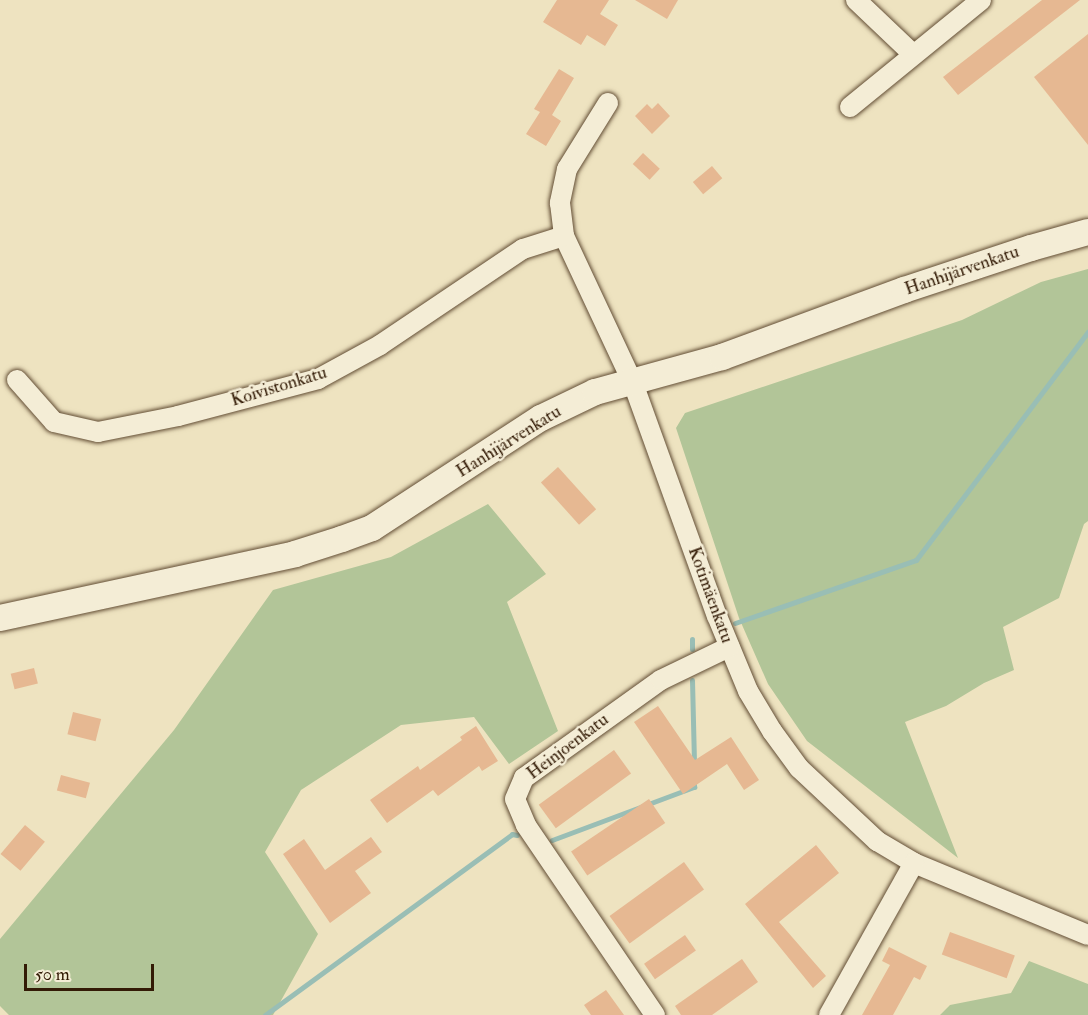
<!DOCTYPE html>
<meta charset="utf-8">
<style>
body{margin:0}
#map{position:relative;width:1088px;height:1015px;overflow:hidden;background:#eee3c0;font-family:"IM FELL Double Pica",serif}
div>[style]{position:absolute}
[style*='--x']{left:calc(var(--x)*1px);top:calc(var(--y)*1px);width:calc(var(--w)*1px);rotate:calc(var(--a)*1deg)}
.green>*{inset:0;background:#b2c598}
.stream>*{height:5px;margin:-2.5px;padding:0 2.5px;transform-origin:2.5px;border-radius:2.5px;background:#99beb5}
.building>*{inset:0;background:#e6b892;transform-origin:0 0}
.roads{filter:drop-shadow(0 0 2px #624d34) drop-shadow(0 0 2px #624d34)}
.minor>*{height:20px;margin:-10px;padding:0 10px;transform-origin:10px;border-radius:10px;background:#f4edd6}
.tertiary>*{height:26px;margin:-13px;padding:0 13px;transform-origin:13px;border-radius:13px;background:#f4edd6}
span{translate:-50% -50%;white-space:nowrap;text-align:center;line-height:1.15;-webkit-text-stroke:5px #f4edd6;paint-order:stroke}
.street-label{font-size:18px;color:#331b06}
.scale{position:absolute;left:24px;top:964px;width:130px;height:27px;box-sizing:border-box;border:3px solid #331b06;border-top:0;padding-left:8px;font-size:18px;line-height:21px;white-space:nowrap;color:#331b06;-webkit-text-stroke:4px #f4edd6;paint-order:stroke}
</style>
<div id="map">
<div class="green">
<i style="clip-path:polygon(1088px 269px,1088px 521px,1084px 524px,1059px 598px,1003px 627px,1014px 670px,984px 683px,946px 706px,905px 722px,958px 858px,807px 741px,768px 684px,739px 618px,676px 428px,685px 413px,962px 320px,1041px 282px)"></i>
<i style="clip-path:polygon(488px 504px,546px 574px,507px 602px,558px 731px,509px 764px,474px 717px,401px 725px,301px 790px,265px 852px,318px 934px,273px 1015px,9px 1015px,0 1006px,0 939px,174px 730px,273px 590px,391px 557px)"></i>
<i style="clip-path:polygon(1029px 961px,1088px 984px,1088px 1015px,940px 1015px,950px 1005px,1011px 993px)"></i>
</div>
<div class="stream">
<i style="--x:735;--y:623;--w:192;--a:-19.2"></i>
<i style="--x:916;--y:560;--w:286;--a:-53"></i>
<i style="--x:692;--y:649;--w:10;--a:-90"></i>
<i style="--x:692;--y:680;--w:83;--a:88.6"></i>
<i style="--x:552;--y:840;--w:152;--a:-20.5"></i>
<i style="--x:694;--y:787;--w:6;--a:-90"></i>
<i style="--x:265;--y:1015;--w:306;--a:-36.2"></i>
<i style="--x:512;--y:834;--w:5;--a:11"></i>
</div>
<div class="building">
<i style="clip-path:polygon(557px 0,609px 0,600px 14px,618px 25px,605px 46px,587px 35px,581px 45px,543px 22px)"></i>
<i style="clip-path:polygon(635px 0,678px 0,667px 19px)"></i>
<i style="clip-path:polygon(1042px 0,1080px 0,958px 95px,943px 77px)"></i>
<i style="clip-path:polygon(1088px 34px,1088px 145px,1034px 77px)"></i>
<i style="clip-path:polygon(559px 69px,574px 78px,552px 115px,561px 121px,546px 146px,526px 134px,540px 112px,534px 109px)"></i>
<i style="clip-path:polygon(658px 103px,670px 116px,652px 134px,635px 116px,647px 104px,652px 109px)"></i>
<i style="left:643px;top:153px;width:23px;height:15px;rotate:43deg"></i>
<i style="left:712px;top:166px;width:16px;height:25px;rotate:50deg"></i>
<i style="left:558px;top:467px;width:57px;height:23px;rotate:48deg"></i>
<i style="left:34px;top:668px;width:16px;height:24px;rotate:76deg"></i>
<i style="clip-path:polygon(658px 706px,695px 760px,731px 737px,759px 780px,744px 790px,727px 764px,683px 794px,634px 722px)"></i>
<i style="left:73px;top:712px;width:29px;height:23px;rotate:14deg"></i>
<i style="clip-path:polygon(476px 726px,498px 761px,482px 771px,479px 766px,438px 796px,433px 790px,387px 823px,370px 800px,418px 766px,420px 770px,462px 740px,460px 737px)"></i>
<i style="left:614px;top:750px;width:29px;height:93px;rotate:54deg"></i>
<i style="left:61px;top:775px;width:30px;height:16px;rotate:15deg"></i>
<i style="left:649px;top:799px;width:29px;height:94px;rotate:56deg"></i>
<i style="left:25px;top:825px;width:26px;height:38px;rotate:40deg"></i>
<i style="clip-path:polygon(371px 837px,382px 852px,355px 871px,371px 893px,330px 923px,283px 854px,304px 839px,325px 870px)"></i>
<i style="clip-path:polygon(816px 845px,839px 873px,779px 922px,826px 976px,813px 988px,745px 904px)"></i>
<i style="left:684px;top:862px;width:34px;height:92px;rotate:54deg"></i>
<i style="left:950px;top:932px;width:69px;height:24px;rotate:20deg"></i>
<i style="left:685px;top:935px;width:19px;height:50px;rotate:55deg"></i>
<i style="clip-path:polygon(889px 947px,927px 966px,920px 980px,914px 977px,893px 1015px,862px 1015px,890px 965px,882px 961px)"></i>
<i style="clip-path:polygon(742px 959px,758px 982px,712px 1015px,681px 1015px,675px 1006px)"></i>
<i style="clip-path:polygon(606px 990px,624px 1015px,591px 1015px,584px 1005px)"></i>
</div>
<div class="roads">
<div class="minor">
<i style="--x:856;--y:0;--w:79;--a:43.5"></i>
<i style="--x:608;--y:103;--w:78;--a:121.8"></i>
<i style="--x:567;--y:169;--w:35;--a:102"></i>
<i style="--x:560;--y:203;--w:33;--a:83"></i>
<i style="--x:564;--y:236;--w:162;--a:64.9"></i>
<i style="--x:633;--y:383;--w:248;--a:70.2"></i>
<i style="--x:717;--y:616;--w:81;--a:67.5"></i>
<i style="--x:748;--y:691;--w:47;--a:59"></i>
<i style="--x:772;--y:731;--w:46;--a:53.9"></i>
<i style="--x:799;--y:768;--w:107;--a:43.1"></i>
<i style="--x:877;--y:841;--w:43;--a:30.7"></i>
<i style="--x:914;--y:863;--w:188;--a:22.5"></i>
<i style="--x:850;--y:107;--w:169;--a:-39.2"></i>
<i style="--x:17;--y:380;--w:56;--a:48.6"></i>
<i style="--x:54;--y:422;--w:45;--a:12.8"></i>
<i style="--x:98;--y:432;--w:82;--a:-11.3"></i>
<i style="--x:178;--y:416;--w:145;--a:-14.8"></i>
<i style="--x:318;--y:379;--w:71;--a:-28.7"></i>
<i style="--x:380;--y:345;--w:172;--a:-33.9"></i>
<i style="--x:523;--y:249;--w:43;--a:-17.6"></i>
<i style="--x:655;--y:1015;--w:230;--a:-124.2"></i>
<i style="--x:526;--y:825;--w:28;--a:-113"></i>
<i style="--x:515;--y:799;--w:23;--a:-67"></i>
<i style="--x:524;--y:778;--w:168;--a:-35.6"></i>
<i style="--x:661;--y:680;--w:76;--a:-25.9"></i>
<i style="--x:829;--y:1015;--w:174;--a:-60.8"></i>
</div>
<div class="tertiary">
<i style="--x:0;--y:618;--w:302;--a:-12.2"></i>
<i style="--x:295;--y:554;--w:49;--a:-17.7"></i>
<i style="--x:342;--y:539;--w:32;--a:-20"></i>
<i style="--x:372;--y:528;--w:202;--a:-33.1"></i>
<i style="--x:541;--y:418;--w:60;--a:-25.7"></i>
<i style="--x:595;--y:392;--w:132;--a:-15.4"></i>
<i style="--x:722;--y:357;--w:194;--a:-20.2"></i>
<i style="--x:904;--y:290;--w:134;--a:-18.3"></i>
<i style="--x:1031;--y:248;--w:59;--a:-15.7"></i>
</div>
</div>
<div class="street-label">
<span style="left:962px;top:271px;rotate:-19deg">Hanhijärvenkatu</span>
<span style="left:279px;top:387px;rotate:-17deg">Koivistonkatu</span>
<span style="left:509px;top:442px;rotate:-32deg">Hanhijärvenkatu</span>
<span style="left:710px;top:595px;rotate:70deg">Kotimäenkatu</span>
<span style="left:568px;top:747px;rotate:-37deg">Heinjoenkatu</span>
</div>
<div class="scale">50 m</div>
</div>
